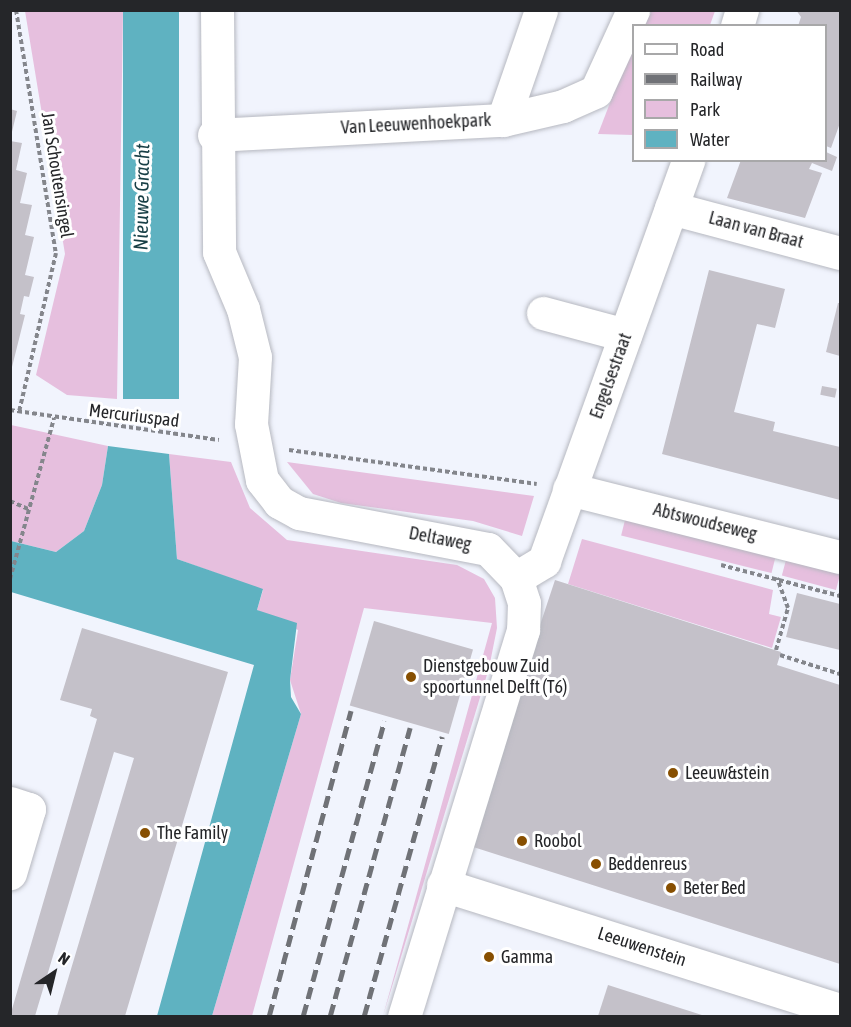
<!DOCTYPE html>
<style>
body{margin:0}
#map{position:relative;width:851px;height:1027px;overflow:hidden;background:#f1f4fd;font-family:"Asap Condensed",sans-serif}
div>[style]{position:absolute}
[style*='--x']{left:calc(var(--x)*1px);top:calc(var(--y)*1px);width:calc(var(--w)*1px);rotate:calc(var(--a)*1deg)}
.green>*{inset:0;background:#e6bfde;transform-origin:0 0}
.water>*{inset:0;background:#5fb2c1;transform-origin:0 0}
.building>*{inset:0;background:#c4c1c9;transform-origin:0 0}
.path>*{height:4px;margin-top:-2px;transform-origin:0;background:repeating-linear-gradient(90deg,#84868c 0 4.5px,transparent 0 7.5px)}
.roads{filter:drop-shadow(0 0 2px #b6b8c0) drop-shadow(0 0 2px #b6b8c0)}
.minor>*{height:33px;margin:-16.5px;padding:0 16.5px;transform-origin:16.5px;border-radius:16.5px;background:#fff}
.rail>*{height:4.5px;margin-top:-2.25px;transform-origin:0;background:repeating-linear-gradient(90deg,#707277 0 12px,transparent 0 18px)}
.dots>*{width:16px;height:16px;translate:-50% -50%;box-sizing:border-box;border:3px solid #fff;border-radius:50%}
span{translate:-50% -50%;white-space:nowrap;text-align:center;line-height:1.15;-webkit-text-stroke:6px #fff;paint-order:stroke}
.street-label{font-size:18px;color:#252629}
.poi-label{font-size:18px;color:#252629}
.left{translate:0 -50%;text-align:left}
.water-label{font-size:20px;color:#173e45;font-style:italic}
.frame{position:absolute;inset:0;border:12px solid #252629;pointer-events:none}
.legend{position:absolute;left:632px;top:24px;width:195px;height:138px;box-sizing:border-box;background:#fff;border:2px solid #a8a8a9;margin:0;padding:8px 10px;list-style:none;font-size:18px;color:#252629}
.legend li{display:flex;align-items:center;gap:12px;height:30px}
.legend b{width:30px;border:2px solid #a8a8a9}
.north{position:absolute;left:24px;top:943px;width:60px;height:60px;-webkit-text-stroke:4px #fff;paint-order:stroke;rotate:35deg;font-size:16px;font-weight:700;line-height:24px;text-align:center;color:#252629}
.north::after{content:'';display:block;margin:auto;width:21px;height:27px;background:#252629;clip-path:polygon(50% 0,100% 100%,50% 72%,0 100%)}
</style>
<div id="map">
<div class="green">
<i style="clip-path:polygon(25px 11px,123px 11px,117px 399px,67px 395px,36px 375px,65px 254px)"></i>
<i style="clip-path:polygon(646px 11px,715px 11px,710px 25px,641px 26px)"></i>
<i style="clip-path:polygon(633px 43px,633px 135px,598px 134px)"></i>
<i style="clip-path:polygon(11px 425px,108px 446px,102px 485px,84px 531px,56px 552px,11px 541px)"></i>
<i style="clip-path:polygon(169px 454px,231px 462px,250px 508px,287px 540px,457px 565px,484px 579px,495px 598px,497px 628px,489px 668px,383px 1016px,492px 623px,364px 608px,252px 1016px,212px 1016px,301px 714px,290px 680px,298px 630px,257px 610px,263px 590px,177px 559px)"></i>
<i style="clip-path:polygon(287px 462px,534px 496px,522px 536px,473px 521px,341px 503px,313px 494px)"></i>
<i style="left:625px;top:520px;width:155px;height:16px;rotate:14deg"></i>
<i style="clip-path:polygon(582px 539px,773px 590px,769px 614px,781px 617px,772px 648px,568px 584px)"></i>
<i style="left:786px;top:560px;width:56px;height:16px;rotate:15deg"></i>
</div>
<div class="water">
<i style="left:123px;top:11px;width:56px;height:388px"></i>
<i style="clip-path:polygon(108px 446px,169px 454px,177px 559px,263px 589px,257px 610px,297px 623px,290px 680px,291px 697px,301px 714px,212px 1016px,157px 1016px,254px 665px,11px 592px,11px 541px,56px 552px,84px 531px,102px 485px)"></i>
</div>
<div class="building">
<i style="clip-path:polygon(796px 10px,840px 10px,840px 123px,831px 148px,826px 146px,826px 26px,798px 26px,801px 17px)"></i>
<i style="clip-path:polygon(10px 109px,17px 111px,11px 136px,10px 136px)"></i>
<i style="clip-path:polygon(10px 141px,22px 143px,16px 170px,27px 173px,20px 203px,32px 205px,25px 235px,34px 237px,25px 275px,34px 277px,29px 297px,24px 296px,20px 314px,25px 315px,11px 371px)"></i>
<i style="clip-path:polygon(826px 152px,837px 157px,832px 171px,812px 163px,809px 169px,822px 173px,805px 218px,727px 198px,741px 160px,826px 160px)"></i>
<i style="clip-path:polygon(709px 270px,785px 289px,775px 328px,757px 324px,734px 412px,775px 422px,773px 431px,840px 447px,840px 500px,662px 454px)"></i>
<i style="clip-path:polygon(838px 303px,840px 303px,840px 356px,826px 352px)"></i>
<i style="left:822px;top:386px;width:15px;height:9px;rotate:11deg"></i>
<i style="clip-path:polygon(555px 580px,781px 652px,777px 665px,840px 685px,840px 964px,467px 845px)"></i>
<i style="clip-path:polygon(797px 593px,840px 604px,840px 650px,786px 637px)"></i>
<i style="left:374px;top:621px;width:103px;height:88px;rotate:16deg"></i>
<i style="clip-path:polygon(82px 628px,228px 672px,125px 1016px,57px 1016px,134px 758px,114px 752px,35px 1016px,10px 1016px,97px 719px,90px 716px,92px 709px,60px 700px)"></i>
<i style="clip-path:polygon(608px 985px,705px 1016px,598px 1016px)"></i>
</div>
<div class="path">
<i style="--x:16;--y:10;--w:246;--a:80.7"></i>
<i style="--x:56;--y:253;--w:163;--a:103.1"></i>
<i style="--x:10;--y:410;--w:211;--a:8.2"></i>
<i style="--x:289;--y:450;--w:250;--a:7.8"></i>
<i style="--x:10;--y:501;--w:22;--a:24"></i>
<i style="--x:721;--y:565;--w:123;--a:14.6"></i>
<i style="--x:10;--y:579;--w:167;--a:-74.7"></i>
<i style="--x:776;--y:650;--w:44;--a:-74.1"></i>
<i style="--x:788;--y:608;--w:32;--a:-110"></i>
<i style="--x:780;--y:655;--w:63;--a:17.6"></i>
</div>
<div class="roads">
<div class="minor">
<i style="--x:217;--y:10;--w:242;--a:89.5"></i>
<i style="--x:219;--y:252;--w:62;--a:67.2"></i>
<i style="--x:243;--y:309;--w:49;--a:76"></i>
<i style="--x:255;--y:357;--w:67;--a:93.4"></i>
<i style="--x:251;--y:424;--w:57;--a:78.9"></i>
<i style="--x:262;--y:480;--w:28;--a:52"></i>
<i style="--x:279;--y:502;--w:23;--a:29"></i>
<i style="--x:299;--y:513;--w:192;--a:10.8"></i>
<i style="--x:488;--y:549;--w:40;--a:46"></i>
<i style="--x:516;--y:578;--w:26;--a:72"></i>
<i style="--x:524;--y:603;--w:27;--a:92"></i>
<i style="--x:523;--y:630;--w:404;--a:107.1"></i>
<i style="--x:737;--y:26;--w:17;--a:-73"></i>
<i style="--x:503;--y:120;--w:116;--a:-70.9"></i>
<i style="--x:214;--y:135;--w:289;--a:-3"></i>
<i style="--x:503;--y:120;--w:62;--a:-13.1"></i>
<i style="--x:563;--y:106;--w:36;--a:-24"></i>
<i style="--x:596;--y:91;--w:89;--a:-65.4"></i>
<i style="--x:671;--y:208;--w:175;--a:14.9"></i>
<i style="--x:543;--y:313;--w:85;--a:15"></i>
<i style="--x:569;--y:489;--w:279;--a:14.1"></i>
<i style="--x:516;--y:578;--w:33;--a:-31"></i>
<i style="--x:544;--y:561;--w:426;--a:-70.2"></i>
<i style="--x:10;--y:803;--w:20;--a:18"></i>
<i style="--x:29;--y:809;--w:67;--a:106.5"></i>
<i style="--x:443;--y:885;--w:416;--a:17.5"></i>
</div>
</div>
<div class="rail">
<i style="--x:269;--y:1016;--w:316;--a:-75"></i>
<i style="--x:303;--y:1016;--w:306;--a:-74.6"></i>
<i style="--x:330;--y:1016;--w:299;--a:-74.5"></i>
<i style="--x:364;--y:1016;--w:290;--a:-74.4"></i>
</div>
<div class="dots">
<i style="left:411px;top:677px;background:#874f01"></i>
<i style="left:673px;top:773px;background:#874f01"></i>
<i style="left:145px;top:833px;background:#874f01"></i>
<i style="left:522px;top:841px;background:#874f01"></i>
<i style="left:596px;top:864px;background:#874f01"></i>
<i style="left:671px;top:888px;background:#874f01"></i>
<i style="left:489px;top:957px;background:#874f01"></i>
</div>
<div class="street-label">
<span style="left:416px;top:124px;rotate:-3deg">Van Leeuwenhoekpark</span>
<span style="left:57px;top:175px;rotate:81deg">Jan Schoutensingel</span>
<span style="left:756px;top:230px;rotate:15deg">Laan van Braat</span>
<span style="left:611px;top:376px;rotate:-70deg">Engelsestraat</span>
<span style="left:134px;top:416px;rotate:7deg">Mercuriuspad</span>
<span style="left:705px;top:522px;rotate:14deg">Abtswoudseweg</span>
<span style="left:440px;top:539px;rotate:11deg">Deltaweg</span>
<span style="left:642px;top:947px;rotate:18deg">Leeuwenstein</span>
</div>
<div class="poi-label">
<span class="left" style="left:423px;top:677px">Dienstgebouw Zuid<br>spoortunnel Delft (T6)</span>
<span class="left" style="left:685px;top:773px">Leeuw&amp;stein</span>
<span class="left" style="left:157px;top:833px">The Family</span>
<span class="left" style="left:534px;top:841px">Roobol</span>
<span class="left" style="left:608px;top:864px">Beddenreus</span>
<span class="left" style="left:683px;top:888px">Beter Bed</span>
<span class="left" style="left:501px;top:957px">Gamma</span>
</div>
<div class="water-label">
<span style="left:141px;top:197px;rotate:-89deg">Nieuwe Gracht</span>
</div>
<div class="frame"></div>
<ul class="legend">
<li><b style="height:8px;background:#fff"></b>Road</li>
<li><b style="height:8px;background:#707277"></b>Railway</li>
<li><b style="height:16px;background:#e6bfde"></b>Park</li>
<li><b style="height:16px;background:#5fb2c1"></b>Water</li>
</ul>
<div class="north">N</div>
</div>
